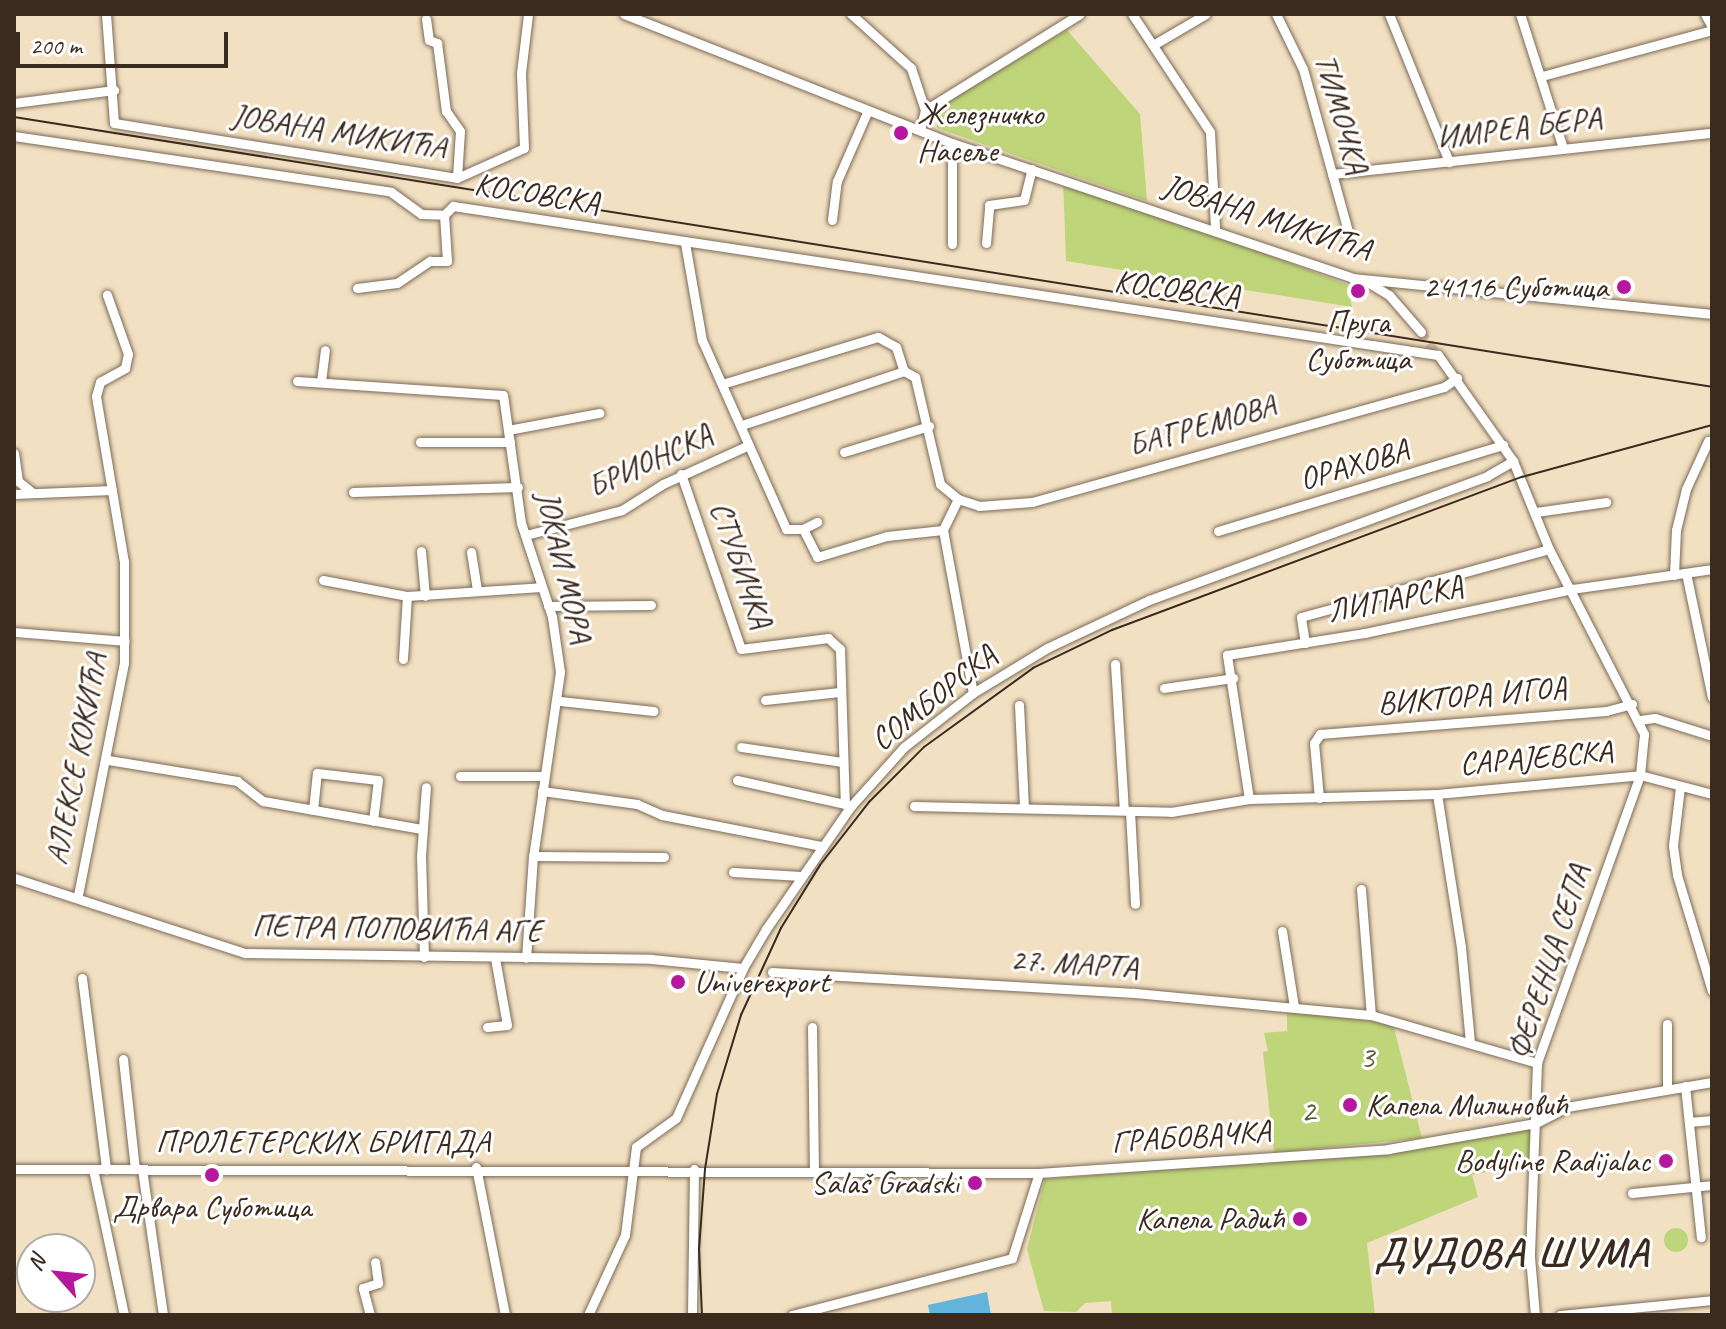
<!DOCTYPE html>
<meta charset="utf-8">
<style>
body{margin:0}
#map{position:relative;width:1726px;height:1329px;overflow:hidden;background:#f2e0c2;font-family:Caveat,sans-serif}
div>[style]{position:absolute}
[style*='--x']{left:calc(var(--x)*1px);top:calc(var(--y)*1px);width:calc(var(--w)*1px);rotate:calc(var(--a)*1deg)}
.green>*{inset:0;background:#bed579}
.round{border-radius:50%}
.water>*{inset:0;background:#62b4dd}
.minor-tunnel>*{height:9px;margin-top:-4.5px;transform-origin:0;background:repeating-linear-gradient(90deg,#cdbca1 0 9px,transparent 0 13.5px)}
.roads{filter:drop-shadow(0 0 2px #7b6a57) drop-shadow(0 0 2px #7b6a57)}
.minor>*{height:9px;margin:-4.5px;padding:0 4.5px;transform-origin:4.5px;border-radius:4.5px;background:#fff}
.rail>*{height:2px;margin:-1px;padding:0 1px;transform-origin:1px;border-radius:1px;background:#3b2a1e}
.dots>*{width:22px;height:22px;translate:-50% -50%;box-sizing:border-box;border:4px solid #fff;border-radius:50%}
span{translate:-50% -50%;white-space:nowrap;text-align:center;line-height:1.15;-webkit-text-stroke:6px #fff;paint-order:stroke}
.street-label{font-size:32px;color:#3b2a1e}
.poi-label{font-size:32px;color:#3b2a1e}
.left{translate:0 -50%;text-align:left}
.right{translate:-100% -50%;text-align:right}
.park-label{font-size:32px;color:#625d39}
.district-label{font-size:40px;color:#3b2a1e;font-weight:700;letter-spacing:2px}
.frame{position:absolute;inset:0;border:16px solid #3b2a1e;pointer-events:none}
.north{position:absolute;left:16px;top:1233px;width:80px;height:80px;box-sizing:border-box;background:#fff;border:2px solid #b1aaa5;border-radius:50%;rotate:297deg;font-size:22px;font-weight:700;line-height:32px;text-align:center;color:#3b2a1e}
.north::after{content:'';display:block;margin:auto;width:28px;height:36px;background:#b5179e;clip-path:polygon(50% 0,100% 100%,50% 72%,0 100%)}
.scale{position:absolute;left:16px;top:32px;width:212px;height:36px;box-sizing:border-box;border:4px solid #3b2a1e;border-top:0;padding-left:10px;font-size:24px;line-height:28px;white-space:nowrap;color:#3b2a1e;-webkit-text-stroke:6px #fff;paint-order:stroke}
</style>
<div id="map">
<div class="green">
<i style="clip-path:polygon(1067px 30px,1140px 114px,1147px 201px,937px 128px,936px 108px)"></i>
<i style="clip-path:polygon(1063px 178px,1348px 285px,1352px 307px,1066px 261px)"></i>
<i style="clip-path:polygon(1287px 1011px,1393px 1024px,1422px 1138px,1274px 1153px,1263px 1052px,1268px 1051px,1264px 1033px,1287px 1031px)"></i>
<i style="clip-path:polygon(1533px 1127px,1535px 1162px,1472px 1175px,1478px 1197px,1367px 1243px,1375px 1315px,1112px 1315px,1111px 1301px,1085px 1303px,1076px 1312px,1044px 1311px,1027px 1249px,1045px 1179px,1388px 1153px)"></i>
<i class="round" style="left:1664px;top:1228px;width:24px;height:24px"></i>
</div>
<div class="water">
<i style="clip-path:polygon(987px 1292px,991px 1315px,930px 1315px,928px 1305px)"></i>
</div>
<div class="minor-tunnel">
<i style="--x:1421;--y:332;--w:29;--a:54"></i>
</div>
<div class="roads">
<div class="minor">
<i style="--x:106;--y:14;--w:109;--a:85.8"></i>
<i style="--x:114;--y:123;--w:347;--a:9.1"></i>
<i style="--x:457;--y:178;--w:73;--a:-24.1"></i>
<i style="--x:524;--y:148;--w:75;--a:-92.3"></i>
<i style="--x:521;--y:73;--w:59;--a:-83.2"></i>
<i style="--x:624;--y:14;--w:352;--a:21.5"></i>
<i style="--x:952;--y:143;--w:422;--a:18.6"></i>
<i style="--x:1352;--y:278;--w:362;--a:5.7"></i>
<i style="--x:851;--y:14;--w:81;--a:42"></i>
<i style="--x:911;--y:68;--w:44;--a:71.6"></i>
<i style="--x:925;--y:110;--w:21;--a:104"></i>
<i style="--x:1132;--y:14;--w:141;--a:56.5"></i>
<i style="--x:1210;--y:132;--w:97;--a:87"></i>
<i style="--x:1276;--y:14;--w:61;--a:63.9"></i>
<i style="--x:1303;--y:69;--w:168;--a:74.5"></i>
<i style="--x:1389;--y:14;--w:160;--a:67.9"></i>
<i style="--x:1520;--y:14;--w:141;--a:72.2"></i>
<i style="--x:1705;--y:14;--w:15;--a:62"></i>
<i style="--x:426;--y:19;--w:21;--a:82"></i>
<i style="--x:429;--y:40;--w:9;--a:21"></i>
<i style="--x:437;--y:43;--w:69;--a:82.5"></i>
<i style="--x:446;--y:111;--w:24;--a:55"></i>
<i style="--x:460;--y:131;--w:47;--a:93.7"></i>
<i style="--x:1153;--y:45;--w:61;--a:-30.3"></i>
<i style="--x:1542;--y:76;--w:176;--a:-15.1"></i>
<i style="--x:14;--y:103;--w:101;--a:-7.4"></i>
<i style="--x:925;--y:110;--w:182;--a:-31.8"></i>
<i style="--x:14;--y:136;--w:381;--a:8.4"></i>
<i style="--x:391;--y:192;--w:37;--a:36"></i>
<i style="--x:421;--y:214;--w:23;--a:2"></i>
<i style="--x:1332;--y:174;--w:382;--a:-6.2"></i>
<i style="--x:832;--y:220;--w:39;--a:-83"></i>
<i style="--x:837;--y:181;--w:77;--a:-66.4"></i>
<i style="--x:685;--y:243;--w:98;--a:80.1"></i>
<i style="--x:702;--y:340;--w:207;--a:66"></i>
<i style="--x:786;--y:529;--w:17;--a:0"></i>
<i style="--x:803;--y:529;--w:31;--a:63"></i>
<i style="--x:817;--y:557;--w:73;--a:-16.7"></i>
<i style="--x:887;--y:536;--w:56;--a:-6.1"></i>
<i style="--x:986;--y:243;--w:38;--a:-85"></i>
<i style="--x:989;--y:205;--w:35;--a:-8"></i>
<i style="--x:1024;--y:200;--w:32;--a:-76"></i>
<i style="--x:952;--y:244;--w:101;--a:-90"></i>
<i style="--x:1369;--y:283;--w:23;--a:31"></i>
<i style="--x:1389;--y:295;--w:49;--a:49.1"></i>
<i style="--x:357;--y:288;--w:40;--a:-7.1"></i>
<i style="--x:397;--y:283;--w:40;--a:-34"></i>
<i style="--x:430;--y:261;--w:17;--a:0"></i>
<i style="--x:447;--y:261;--w:46;--a:-93.7"></i>
<i style="--x:444;--y:215;--w:13;--a:-45"></i>
<i style="--x:453;--y:206;--w:996;--a:8.6"></i>
<i style="--x:1438;--y:355;--w:130;--a:54.7"></i>
<i style="--x:1513;--y:461;--w:95;--a:67.8"></i>
<i style="--x:1549;--y:549;--w:208;--a:62.8"></i>
<i style="--x:1644;--y:734;--w:41;--a:95.6"></i>
<i style="--x:1640;--y:775;--w:306;--a:109.7"></i>
<i style="--x:1537;--y:1063;--w:194;--a:92.1"></i>
<i style="--x:1530;--y:1257;--w:58;--a:85.1"></i>
<i style="--x:904;--y:371;--w:13;--a:29"></i>
<i style="--x:915;--y:377;--w:110;--a:76.8"></i>
<i style="--x:940;--y:484;--w:23;--a:40"></i>
<i style="--x:958;--y:499;--w:34;--a:116"></i>
<i style="--x:943;--y:530;--w:166;--a:79.6"></i>
<i style="--x:297;--y:381;--w:206;--a:3.9"></i>
<i style="--x:503;--y:395;--w:129;--a:82"></i>
<i style="--x:521;--y:523;--w:99;--a:71.7"></i>
<i style="--x:552;--y:617;--w:56;--a:81.7"></i>
<i style="--x:560;--y:672;--w:186;--a:98.3"></i>
<i style="--x:533;--y:856;--w:102;--a:93.9"></i>
<i style="--x:321;--y:382;--w:32;--a:-83"></i>
<i style="--x:722;--y:384;--w:163;--a:-16.8"></i>
<i style="--x:878;--y:337;--w:21;--a:29"></i>
<i style="--x:896;--y:347;--w:25;--a:72"></i>
<i style="--x:742;--y:425;--w:171;--a:-18.4"></i>
<i style="--x:508;--y:430;--w:93;--a:-10.6"></i>
<i style="--x:420;--y:442;--w:90;--a:0"></i>
<i style="--x:844;--y:452;--w:89;--a:-17"></i>
<i style="--x:14;--y:453;--w:28;--a:82"></i>
<i style="--x:18;--y:481;--w:19;--a:39"></i>
<i style="--x:681;--y:474;--w:185;--a:71.1"></i>
<i style="--x:741;--y:649;--w:88;--a:-7.2"></i>
<i style="--x:828;--y:638;--w:16;--a:43"></i>
<i style="--x:840;--y:649;--w:155;--a:88.2"></i>
<i style="--x:845;--y:804;--w:6;--a:18"></i>
<i style="--x:353;--y:492;--w:165;--a:-1.7"></i>
<i style="--x:14;--y:494;--w:98;--a:-2.3"></i>
<i style="--x:958;--y:499;--w:22;--a:18"></i>
<i style="--x:979;--y:506;--w:53;--a:-4.3"></i>
<i style="--x:1032;--y:502;--w:428;--a:-15.6"></i>
<i style="--x:1444;--y:387;--w:16;--a:-35"></i>
<i style="--x:1536;--y:512;--w:71;--a:-8.1"></i>
<i style="--x:803;--y:529;--w:16;--a:-27"></i>
<i style="--x:1218;--y:531;--w:298;--a:-16.8"></i>
<i style="--x:526;--y:535;--w:99;--a:-14.6"></i>
<i style="--x:622;--y:510;--w:49;--a:-32.4"></i>
<i style="--x:663;--y:484;--w:94;--a:-24.4"></i>
<i style="--x:421;--y:551;--w:45;--a:84.9"></i>
<i style="--x:471;--y:552;--w:38;--a:81"></i>
<i style="--x:1686;--y:573;--w:127;--a:78.2"></i>
<i style="--x:1674;--y:575;--w:45;--a:-87.5"></i>
<i style="--x:1676;--y:530;--w:42;--a:-76.3"></i>
<i style="--x:1686;--y:489;--w:53;--a:-65.4"></i>
<i style="--x:323;--y:580;--w:86;--a:10.8"></i>
<i style="--x:407;--y:596;--w:134;--a:-3.8"></i>
<i style="--x:548;--y:606;--w:103;--a:-0.6"></i>
<i style="--x:14;--y:632;--w:111;--a:4.6"></i>
<i style="--x:1305;--y:643;--w:26;--a:-99"></i>
<i style="--x:1301;--y:617;--w:257;--a:-15.3"></i>
<i style="--x:403;--y:659;--w:63;--a:-86.4"></i>
<i style="--x:1115;--y:664;--w:146;--a:86.5"></i>
<i style="--x:1164;--y:688;--w:70;--a:-8.2"></i>
<i style="--x:765;--y:700;--w:75;--a:-6.1"></i>
<i style="--x:560;--y:701;--w:94;--a:6.1"></i>
<i style="--x:1019;--y:705;--w:102;--a:87.2"></i>
<i style="--x:1640;--y:720;--w:15;--a:-8"></i>
<i style="--x:1655;--y:718;--w:60;--a:17.5"></i>
<i style="--x:741;--y:747;--w:103;--a:8.4"></i>
<i style="--x:108;--y:760;--w:131;--a:9.2"></i>
<i style="--x:237;--y:781;--w:33;--a:38"></i>
<i style="--x:263;--y:801;--w:161;--a:10"></i>
<i style="--x:460;--y:776;--w:84;--a:0"></i>
<i style="--x:737;--y:780;--w:111;--a:12.5"></i>
<i style="--x:1680;--y:787;--w:59;--a:96.8"></i>
<i style="--x:1673;--y:846;--w:29;--a:82"></i>
<i style="--x:1677;--y:875;--w:121;--a:73.2"></i>
<i style="--x:542;--y:791;--w:96;--a:7.8"></i>
<i style="--x:637;--y:804;--w:27;--a:24"></i>
<i style="--x:662;--y:815;--w:163;--a:11"></i>
<i style="--x:1437;--y:794;--w:155;--a:81.1"></i>
<i style="--x:1461;--y:947;--w:95;--a:84.6"></i>
<i style="--x:1319;--y:798;--w:55;--a:-95.2"></i>
<i style="--x:1314;--y:743;--w:11;--a:-56"></i>
<i style="--x:1320;--y:734;--w:287;--a:-4.6"></i>
<i style="--x:1606;--y:711;--w:27;--a:-15"></i>
<i style="--x:1249;--y:799;--w:146;--a:-98.7"></i>
<i style="--x:1227;--y:655;--w:140;--a:-9.1"></i>
<i style="--x:1365;--y:633;--w:212;--a:-12"></i>
<i style="--x:1572;--y:589;--w:141;--a:-8.1"></i>
<i style="--x:914;--y:806;--w:257;--a:1.3"></i>
<i style="--x:1171;--y:812;--w:79;--a:-9.5"></i>
<i style="--x:1249;--y:799;--w:188;--a:-1.5"></i>
<i style="--x:1437;--y:794;--w:204;--a:-5.3"></i>
<i style="--x:1640;--y:775;--w:74;--a:14.8"></i>
<i style="--x:313;--y:810;--w:37;--a:-84"></i>
<i style="--x:317;--y:773;--w:61;--a:6.5"></i>
<i style="--x:378;--y:780;--w:41;--a:97"></i>
<i style="--x:1130;--y:811;--w:93;--a:86.9"></i>
<i style="--x:533;--y:856;--w:131;--a:0.4"></i>
<i style="--x:733;--y:872;--w:68;--a:3.4"></i>
<i style="--x:14;--y:878;--w:243;--a:18"></i>
<i style="--x:245;--y:953;--w:406;--a:0.8"></i>
<i style="--x:651;--y:959;--w:92;--a:5.6"></i>
<i style="--x:1361;--y:889;--w:126;--a:85.5"></i>
<i style="--x:78;--y:895;--w:237;--a:-78.8"></i>
<i style="--x:124;--y:663;--w:101;--a:-90"></i>
<i style="--x:124;--y:562;--w:168;--a:-99.6"></i>
<i style="--x:96;--y:396;--w:15;--a:-74"></i>
<i style="--x:100;--y:382;--w:29;--a:-29"></i>
<i style="--x:125;--y:368;--w:14;--a:-78"></i>
<i style="--x:128;--y:354;--w:63;--a:-109.6"></i>
<i style="--x:1282;--y:931;--w:77;--a:81"></i>
<i style="--x:424;--y:957;--w:101;--a:-91.7"></i>
<i style="--x:421;--y:856;--w:69;--a:-85.9"></i>
<i style="--x:772;--y:972;--w:363;--a:3.3"></i>
<i style="--x:1134;--y:993;--w:238;--a:5.3"></i>
<i style="--x:1371;--y:1015;--w:173;--a:16.1"></i>
<i style="--x:82;--y:978;--w:193;--a:82.8"></i>
<i style="--x:1667;--y:1024;--w:65;--a:90"></i>
<i style="--x:487;--y:1027;--w:20;--a:-6"></i>
<i style="--x:507;--y:1025;--w:68;--a:-100.2"></i>
<i style="--x:812;--y:1027;--w:144;--a:89.2"></i>
<i style="--x:123;--y:1059;--w:111;--a:83.8"></i>
<i style="--x:1685;--y:1086;--w:152;--a:84"></i>
<i style="--x:1689;--y:1122;--w:23;--a:-5"></i>
<i style="--x:476;--y:1167;--w:151;--a:78.9"></i>
<i style="--x:14;--y:1169;--w:1025;--a:0.22"></i>
<i style="--x:1039;--y:1173;--w:350;--a:-3.9"></i>
<i style="--x:1388;--y:1149;--w:150;--a:-10"></i>
<i style="--x:1536;--y:1123;--w:35;--a:-27"></i>
<i style="--x:1567;--y:1107;--w:147;--a:-9.8"></i>
<i style="--x:93;--y:1169;--w:149;--a:78"></i>
<i style="--x:142;--y:1169;--w:148;--a:81.8"></i>
<i style="--x:1632;--y:1193;--w:80;--a:-5.7"></i>
<i style="--x:370;--y:1315;--w:28;--a:-105"></i>
<i style="--x:363;--y:1288;--w:16;--a:-18"></i>
<i style="--x:378;--y:1283;--w:21;--a:-98"></i>
<i style="--x:588;--y:1315;--w:88;--a:-65.2"></i>
<i style="--x:625;--y:1235;--w:89;--a:-82.9"></i>
<i style="--x:636;--y:1147;--w:49;--a:-35.9"></i>
<i style="--x:676;--y:1118;--w:164;--a:-65.9"></i>
<i style="--x:743;--y:968;--w:45;--a:-59.5"></i>
<i style="--x:766;--y:929;--w:150;--a:-55.4"></i>
<i style="--x:851;--y:806;--w:79;--a:-48.1"></i>
<i style="--x:904;--y:747;--w:88;--a:-38"></i>
<i style="--x:973;--y:693;--w:87;--a:-31.3"></i>
<i style="--x:1047;--y:648;--w:113;--a:-25.2"></i>
<i style="--x:1149;--y:600;--w:360;--a:-20.1"></i>
<i style="--x:1487;--y:476;--w:30;--a:-30"></i>
<i style="--x:692;--y:1315;--w:146;--a:-89.2"></i>
<i style="--x:792;--y:1315;--w:227;--a:-14.5"></i>
<i style="--x:1012;--y:1258;--w:89;--a:-72.4"></i>
<i style="--x:1560;--y:1315;--w:153;--a:-5.6"></i>
</div>
</div>
<div class="rail">
<i style="--x:14;--y:117;--w:1719;--a:9.03"></i>
<i style="--x:702;--y:1315;--w:66;--a:-92.6"></i>
<i style="--x:699;--y:1249;--w:80;--a:-85.7"></i>
<i style="--x:705;--y:1169;--w:76;--a:-80.9"></i>
<i style="--x:717;--y:1094;--w:83;--a:-73.1"></i>
<i style="--x:741;--y:1015;--w:96;--a:-65.3"></i>
<i style="--x:781;--y:928;--w:74;--a:-58.2"></i>
<i style="--x:820;--y:865;--w:80;--a:-52.1"></i>
<i style="--x:869;--y:802;--w:78;--a:-45"></i>
<i style="--x:924;--y:747;--w:135;--a:-35.9"></i>
<i style="--x:1033;--y:668;--w:88;--a:-25.7"></i>
<i style="--x:1112;--y:630;--w:438;--a:-20.5"></i>
<i style="--x:1522;--y:477;--w:197;--a:-15.3"></i>
</div>
<div class="dots">
<i style="left:901px;top:133px;background:#b5179e"></i>
<i style="left:1624px;top:287px;background:#b5179e"></i>
<i style="left:1358px;top:291px;background:#b5179e"></i>
<i style="left:678px;top:982px;background:#b5179e"></i>
<i style="left:1350px;top:1105px;background:#b5179e"></i>
<i style="left:1666px;top:1161px;background:#b5179e"></i>
<i style="left:212px;top:1175px;background:#b5179e"></i>
<i style="left:975px;top:1183px;background:#b5179e"></i>
<i style="left:1300px;top:1219px;background:#b5179e"></i>
</div>
<div class="street-label">
<span style="left:1341px;top:114px;rotate:74deg">ТИМОЧКА</span>
<span style="left:1519px;top:128px;rotate:-7deg">ИМРЕА БЕРА</span>
<span style="left:339px;top:132px;rotate:9deg">ЈОВАНА МИКИЋА</span>
<span style="left:537px;top:194px;rotate:9deg">КОСОВСКА</span>
<span style="left:1267px;top:218px;rotate:18deg">ЈОВАНА МИКИЋА</span>
<span style="left:1177px;top:289px;rotate:7deg">КОСОВСКА</span>
<span style="left:1202px;top:426px;rotate:-16deg">БАГРЕМОВА</span>
<span style="left:650px;top:461px;rotate:-25deg">БРИОНСКА</span>
<span style="left:1354px;top:465px;rotate:-16deg">ОРАХОВА</span>
<span style="left:741px;top:565px;rotate:71deg">СТУБИЧКА</span>
<span style="left:564px;top:567px;rotate:77deg">ЈОКАИ МОРА</span>
<span style="left:1395px;top:599px;rotate:-11deg">ЛИПАРСКА</span>
<span style="left:1472px;top:696px;rotate:-5deg">ВИКТОРА ИГОА</span>
<span style="left:934px;top:698px;rotate:-38deg">СОМБОРСКА</span>
<span style="left:1536px;top:758px;rotate:-5deg">САРАЈЕВСКА</span>
<span style="left:77px;top:759px;rotate:-79deg">АЛЕКСЕ КОКИЋА</span>
<span style="left:397px;top:929px;rotate:1deg">ПЕТРА ПОПОВИЋА АГЕ</span>
<span style="left:1549px;top:962px;rotate:-72deg">ФЕРЕНЦА СЕПА</span>
<span style="left:1074px;top:964px;rotate:4deg">27. МАРТА</span>
<span style="left:1191px;top:1137px;rotate:-4deg">ГРАБОВАЧКА</span>
<span style="left:323px;top:1142px">ПРОЛЕТЕРСКИХ БРИГАДА</span>
</div>
<div class="poi-label">
<span class="left" style="left:917px;top:133px">Железничко<br>Насеље</span>
<span class="right" style="left:1608px;top:287px">24116 Суботица</span>
<span style="left:1358px;top:341px">Пруга<br>Суботица</span>
<span class="left" style="left:694px;top:982px">Univerexport</span>
<span class="left" style="left:1366px;top:1105px">Капела Милиновић</span>
<span class="right" style="left:1650px;top:1161px">Bodyline Radijalac</span>
<span class="right" style="left:959px;top:1183px">Salaš Gradski</span>
<span style="left:212px;top:1207px">Дрвара Суботица</span>
<span class="right" style="left:1284px;top:1219px">Капела Радић</span>
</div>
<div class="park-label">
<span style="left:1367px;top:1057px">3</span>
<span style="left:1308px;top:1111px">2</span>
</div>
<div class="district-label">
<span style="left:1512px;top:1253px">ДУДОВА ШУМА</span>
</div>
<div class="frame"></div>
<div class="north">N</div>
<div class="scale">200 m</div>
</div>
